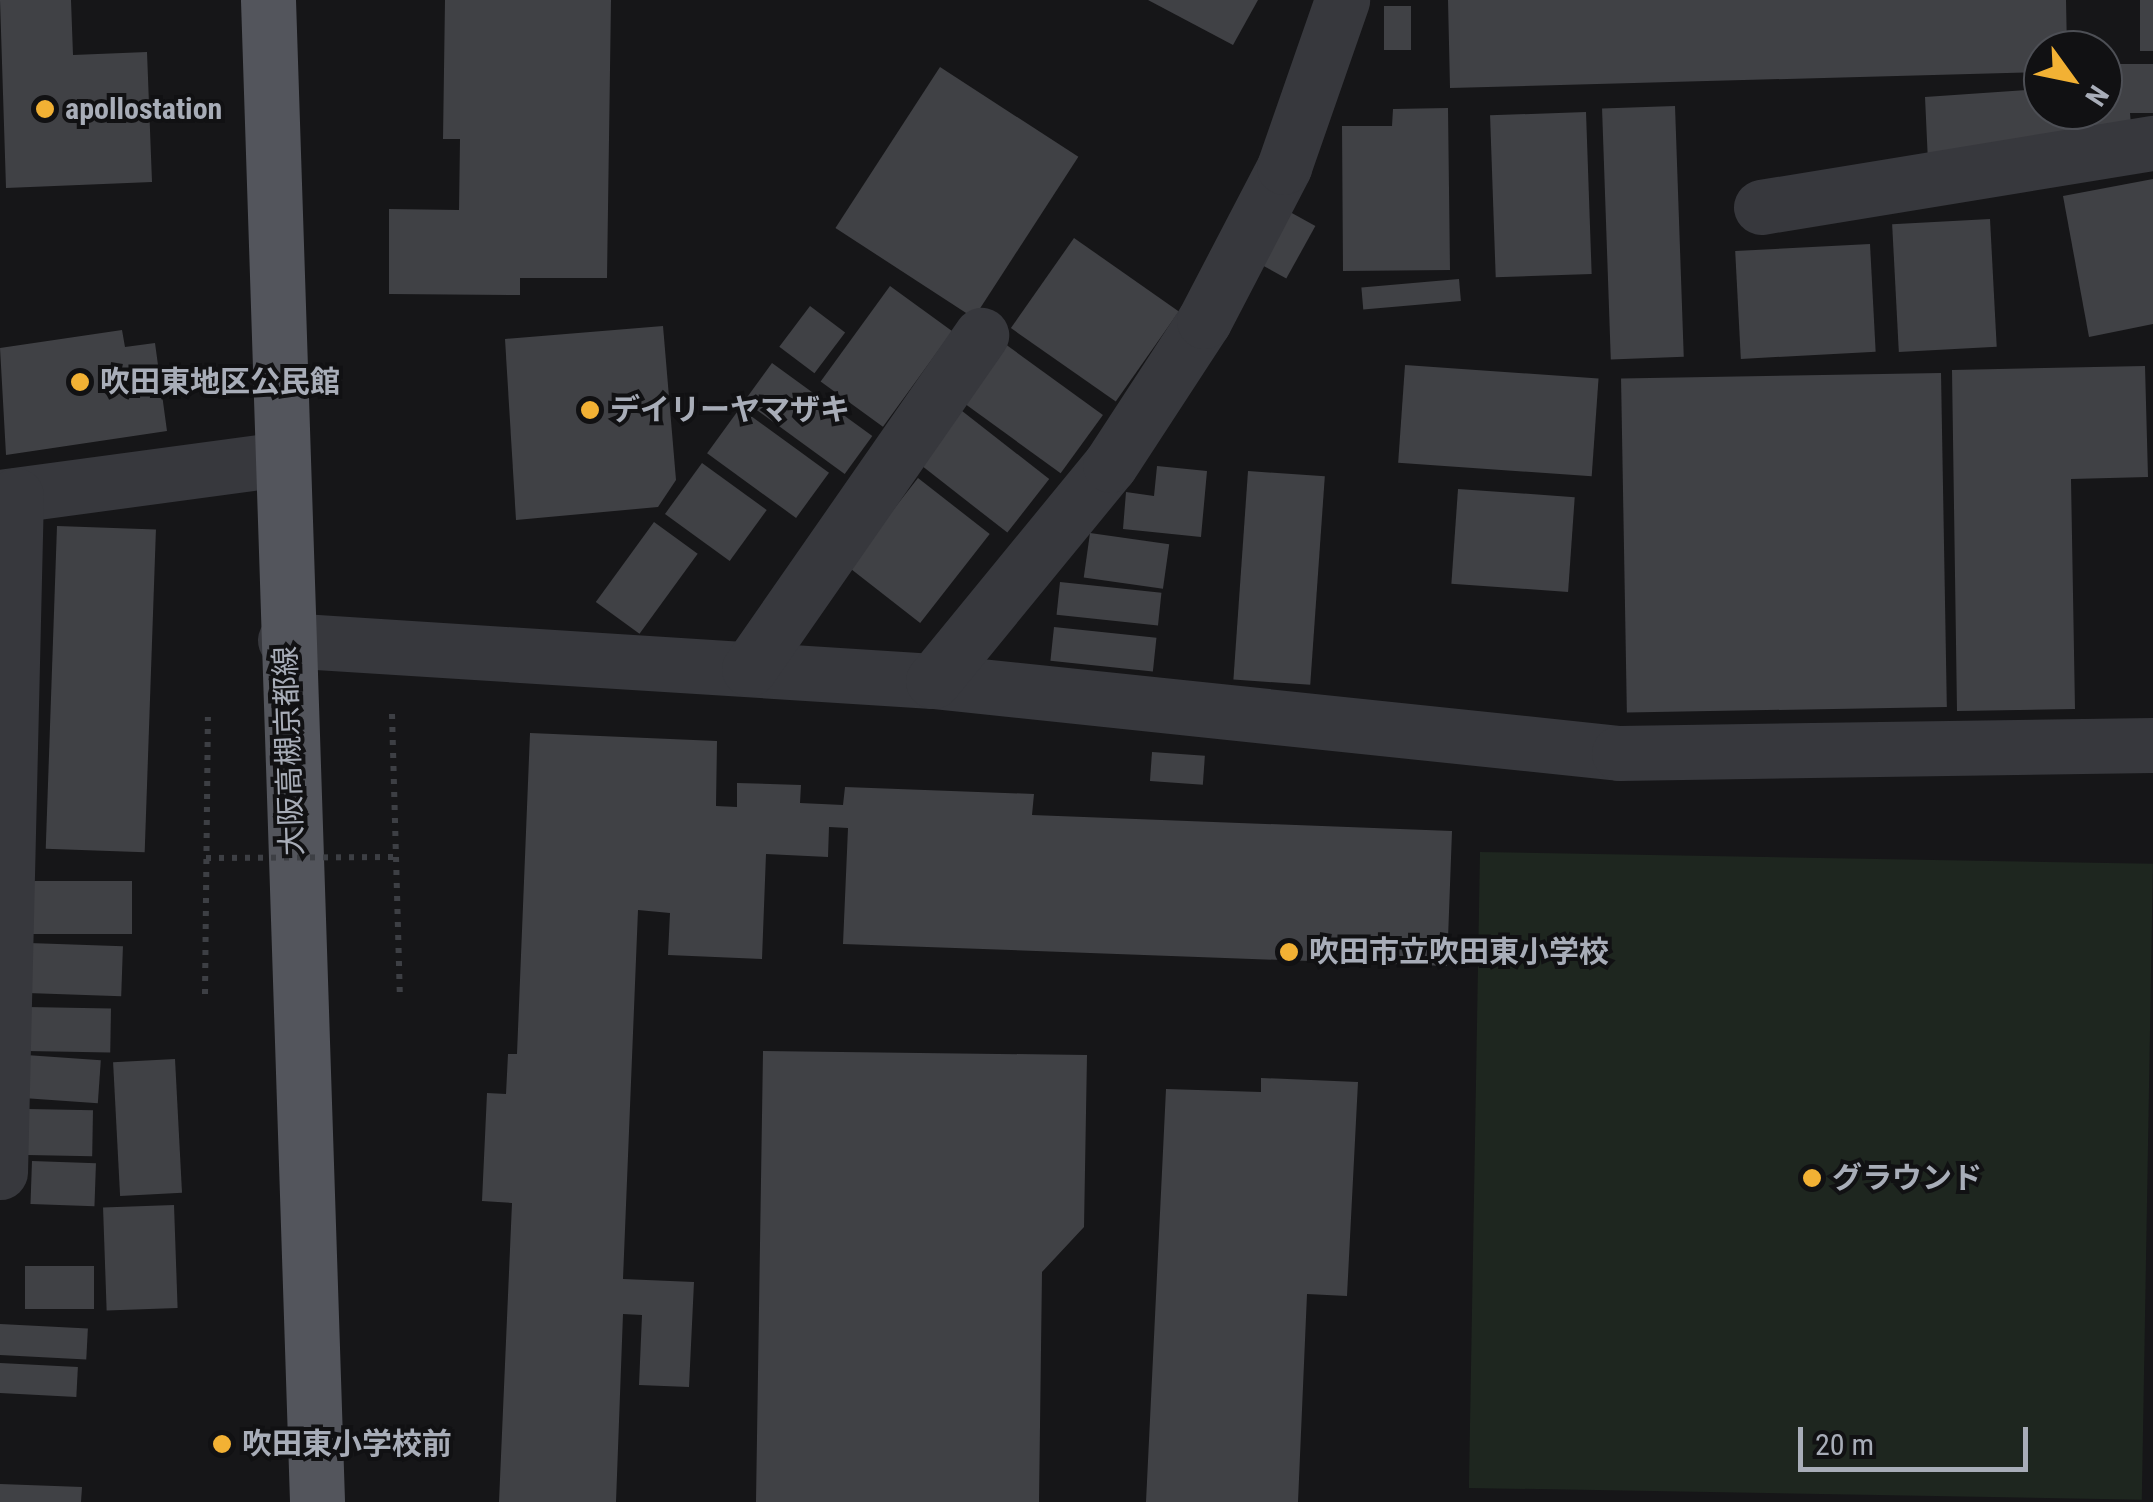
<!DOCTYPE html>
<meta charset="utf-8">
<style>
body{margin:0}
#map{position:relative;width:2153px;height:1502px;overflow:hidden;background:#161618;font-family:"Roboto Condensed","Noto Sans JP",sans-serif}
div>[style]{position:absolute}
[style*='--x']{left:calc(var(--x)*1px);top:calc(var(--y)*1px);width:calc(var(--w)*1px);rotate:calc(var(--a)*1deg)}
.green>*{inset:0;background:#1e261f;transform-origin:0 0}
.building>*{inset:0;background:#404145;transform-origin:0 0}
.path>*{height:6px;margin-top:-3px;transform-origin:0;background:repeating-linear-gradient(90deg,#3d3f44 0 5px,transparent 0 13px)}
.minor>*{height:55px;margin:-27.5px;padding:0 27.5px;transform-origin:27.5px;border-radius:27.5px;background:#37383d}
.major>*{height:55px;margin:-27.5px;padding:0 27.5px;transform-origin:27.5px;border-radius:27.5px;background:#53555c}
.path-bridge>*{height:6px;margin-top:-3px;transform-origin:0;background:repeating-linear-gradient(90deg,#3d3f44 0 5px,transparent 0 13px)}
.dots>*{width:28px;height:28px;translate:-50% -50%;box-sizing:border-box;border:5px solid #111113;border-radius:50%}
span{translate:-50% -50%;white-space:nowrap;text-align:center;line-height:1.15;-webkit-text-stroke:8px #111113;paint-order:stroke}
.poi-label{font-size:30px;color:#a8adb8;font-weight:700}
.left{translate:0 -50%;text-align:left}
.street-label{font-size:30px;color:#a8adb8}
.north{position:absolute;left:2023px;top:30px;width:100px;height:100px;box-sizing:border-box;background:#111113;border:2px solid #4d4f55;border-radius:50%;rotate:123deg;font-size:28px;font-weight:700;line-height:40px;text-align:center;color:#a8adb8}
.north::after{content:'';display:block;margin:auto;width:35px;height:45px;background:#f2b134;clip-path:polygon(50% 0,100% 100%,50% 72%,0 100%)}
.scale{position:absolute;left:1798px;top:1427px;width:230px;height:45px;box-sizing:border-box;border:5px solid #a8adb8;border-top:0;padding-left:12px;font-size:30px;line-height:35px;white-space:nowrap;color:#a8adb8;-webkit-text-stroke:8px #111113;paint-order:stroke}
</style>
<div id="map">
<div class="green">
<i style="left:1480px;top:852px;width:673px;height:636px;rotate:1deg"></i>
</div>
<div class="building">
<i style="clip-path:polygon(0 0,71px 0,73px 55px,147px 52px,152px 182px,6px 188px)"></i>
<i style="clip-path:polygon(445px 0,611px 0,607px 278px,520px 278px,520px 295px,389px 294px,389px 209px,459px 210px,460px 139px,443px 139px)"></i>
<i style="clip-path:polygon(1148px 0,1258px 0,1233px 45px)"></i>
<i style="clip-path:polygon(1448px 0,2066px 0,2067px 50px,2043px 50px,2043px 72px,1450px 88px)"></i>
<i style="left:2140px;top:0;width:13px;height:51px"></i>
<i style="left:1411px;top:6px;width:44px;height:27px;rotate:90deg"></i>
<i style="clip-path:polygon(2103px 64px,2153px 64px,2153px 113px,2130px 113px,2131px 125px,2086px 125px,2087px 110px,2103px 110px)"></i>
<i style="left:940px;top:67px;width:165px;height:192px;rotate:33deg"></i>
<i style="clip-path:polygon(2043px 89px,2043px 110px,2079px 110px,2081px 131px,1928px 162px,1925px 97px)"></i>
<i style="left:1675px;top:106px;width:251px;height:73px;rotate:88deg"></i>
<i style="clip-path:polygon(1448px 108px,1450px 270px,1343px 271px,1342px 126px,1392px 126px,1393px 109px)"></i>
<i style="left:1586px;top:112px;width:162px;height:96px;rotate:88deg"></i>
<i style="clip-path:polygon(2153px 179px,2153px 324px,2089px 337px,2063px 196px)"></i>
<i style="left:1290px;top:212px;width:29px;height:60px;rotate:29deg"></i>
<i style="left:1990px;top:219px;width:128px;height:98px;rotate:87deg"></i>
<i style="left:1074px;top:238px;width:128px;height:110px;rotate:35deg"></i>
<i style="left:1870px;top:244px;width:108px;height:135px;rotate:87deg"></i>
<i style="left:1459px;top:279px;width:22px;height:98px;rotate:85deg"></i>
<i style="left:890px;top:286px;width:77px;height:118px;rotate:36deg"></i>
<i style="left:810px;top:306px;width:44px;height:51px;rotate:37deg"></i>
<i style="clip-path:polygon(663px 326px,676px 480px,658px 507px,516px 520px,505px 339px)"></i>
<i style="clip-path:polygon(122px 330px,125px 347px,155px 343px,167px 431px,6px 455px,0 348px)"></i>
<i style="left:1001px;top:341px;width:126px;height:72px;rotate:36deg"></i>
<i style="left:772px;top:363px;width:124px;height:47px;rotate:36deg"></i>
<i style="left:1405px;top:365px;width:194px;height:98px;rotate:4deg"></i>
<i style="clip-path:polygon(2145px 366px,2148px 477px,2071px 479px,2075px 709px,1957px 711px,1952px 370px)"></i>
<i style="left:1941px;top:373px;width:334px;height:320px;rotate:89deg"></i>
<i style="left:957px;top:407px;width:117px;height:68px;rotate:38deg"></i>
<i style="left:740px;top:408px;width:110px;height:56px;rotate:36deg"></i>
<i style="left:702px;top:463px;width:80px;height:63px;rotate:36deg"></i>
<i style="clip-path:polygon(1157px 466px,1207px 471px,1201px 537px,1123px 529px,1126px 492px,1154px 496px)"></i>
<i style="left:1248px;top:471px;width:77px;height:209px;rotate:4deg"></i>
<i style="left:918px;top:478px;width:91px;height:113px;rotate:38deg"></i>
<i style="left:1458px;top:489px;width:117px;height:95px;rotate:4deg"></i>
<i style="left:654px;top:522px;width:54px;height:99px;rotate:36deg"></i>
<i style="left:57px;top:526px;width:99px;height:323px;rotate:2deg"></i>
<i style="left:1090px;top:533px;width:80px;height:45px;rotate:8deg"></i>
<i style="left:1060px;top:582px;width:102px;height:33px;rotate:6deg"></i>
<i style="left:1054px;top:627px;width:103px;height:34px;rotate:6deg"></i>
<i style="clip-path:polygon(530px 733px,717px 741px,716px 806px,737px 807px,737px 783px,801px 785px,800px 803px,843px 805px,845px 787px,1034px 794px,1032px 815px,1452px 831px,1447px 966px,843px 944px,848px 828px,829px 827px,828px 857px,766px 854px,762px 959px,668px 955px,670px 913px,638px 910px,623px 1279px,694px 1282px,689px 1387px,639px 1385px,642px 1315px,623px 1314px,616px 1502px,499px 1502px,512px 1203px,482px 1201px,487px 1093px,506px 1094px,508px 1054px,517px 1054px)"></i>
<i style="left:1152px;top:752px;width:53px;height:29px;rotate:4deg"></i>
<i style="left:132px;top:881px;width:53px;height:101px;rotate:90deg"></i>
<i style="left:29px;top:943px;width:94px;height:50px;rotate:2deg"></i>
<i style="left:27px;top:1007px;width:84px;height:44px;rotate:1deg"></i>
<i style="clip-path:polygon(763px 1051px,1087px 1055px,1084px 1227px,1042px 1272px,1039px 1502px,756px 1502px)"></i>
<i style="left:26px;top:1055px;width:75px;height:43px;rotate:4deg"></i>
<i style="left:175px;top:1059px;width:134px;height:62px;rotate:87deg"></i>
<i style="clip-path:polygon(1261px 1078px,1358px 1082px,1347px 1296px,1307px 1294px,1298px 1502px,1146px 1502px,1166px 1089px,1261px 1092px)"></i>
<i style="left:28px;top:1109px;width:65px;height:46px;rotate:1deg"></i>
<i style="left:32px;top:1161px;width:64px;height:43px;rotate:2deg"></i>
<i style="left:174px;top:1205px;width:103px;height:71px;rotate:88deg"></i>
<i style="left:25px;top:1266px;width:69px;height:43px"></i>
<i style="left:0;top:1324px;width:88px;height:31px;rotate:3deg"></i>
<i style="left:0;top:1363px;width:78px;height:30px;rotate:3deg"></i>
<i style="clip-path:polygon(0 1484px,82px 1487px,81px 1502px,0 1502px)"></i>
</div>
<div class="path">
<i style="--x:392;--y:714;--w:279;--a:88.4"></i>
<i style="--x:205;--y:994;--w:277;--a:-89.4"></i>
</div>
<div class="minor">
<i style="--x:1761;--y:207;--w:397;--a:-9.3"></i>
<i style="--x:0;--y:497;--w:285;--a:-7.7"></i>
<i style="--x:285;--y:640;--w:649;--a:3.62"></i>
<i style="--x:933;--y:681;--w:690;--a:5.99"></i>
<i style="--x:1619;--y:753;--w:534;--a:-0.86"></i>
<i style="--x:749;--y:669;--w:407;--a:-55.2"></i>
<i style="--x:933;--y:681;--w:279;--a:-50.7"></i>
<i style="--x:1110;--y:465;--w:172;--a:-56.9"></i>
<i style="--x:1204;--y:321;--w:174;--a:-62.5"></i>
<i style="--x:1284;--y:167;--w:177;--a:-70.8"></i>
<i style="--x:0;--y:1172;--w:677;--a:-88.65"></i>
</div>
<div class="major">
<i style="--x:268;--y:0;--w:1503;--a:88.13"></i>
</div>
<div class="path-bridge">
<i style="--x:206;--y:858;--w:187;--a:-0.3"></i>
</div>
<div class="dots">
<i style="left:45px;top:109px;background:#f2b134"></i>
<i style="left:80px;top:382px;background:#f2b134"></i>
<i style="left:590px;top:410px;background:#f2b134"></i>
<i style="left:1289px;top:952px;background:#f2b134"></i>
<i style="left:1812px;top:1178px;background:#f2b134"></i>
<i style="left:222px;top:1444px;background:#f2b134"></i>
</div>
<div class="poi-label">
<span class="left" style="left:65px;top:109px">apollostation</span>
<span class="left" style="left:100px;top:382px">吹田東地区公民館</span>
<span class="left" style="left:610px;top:410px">デイリーヤマザキ</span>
<span class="left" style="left:1309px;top:952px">吹田市立吹田東小学校</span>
<span class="left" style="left:1832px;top:1178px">グラウンド</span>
<span class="left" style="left:242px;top:1444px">吹田東小学校前</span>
</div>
<div class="street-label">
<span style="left:289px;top:751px;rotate:-92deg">大阪高槻京都線</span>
</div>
<div class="north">N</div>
<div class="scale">20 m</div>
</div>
